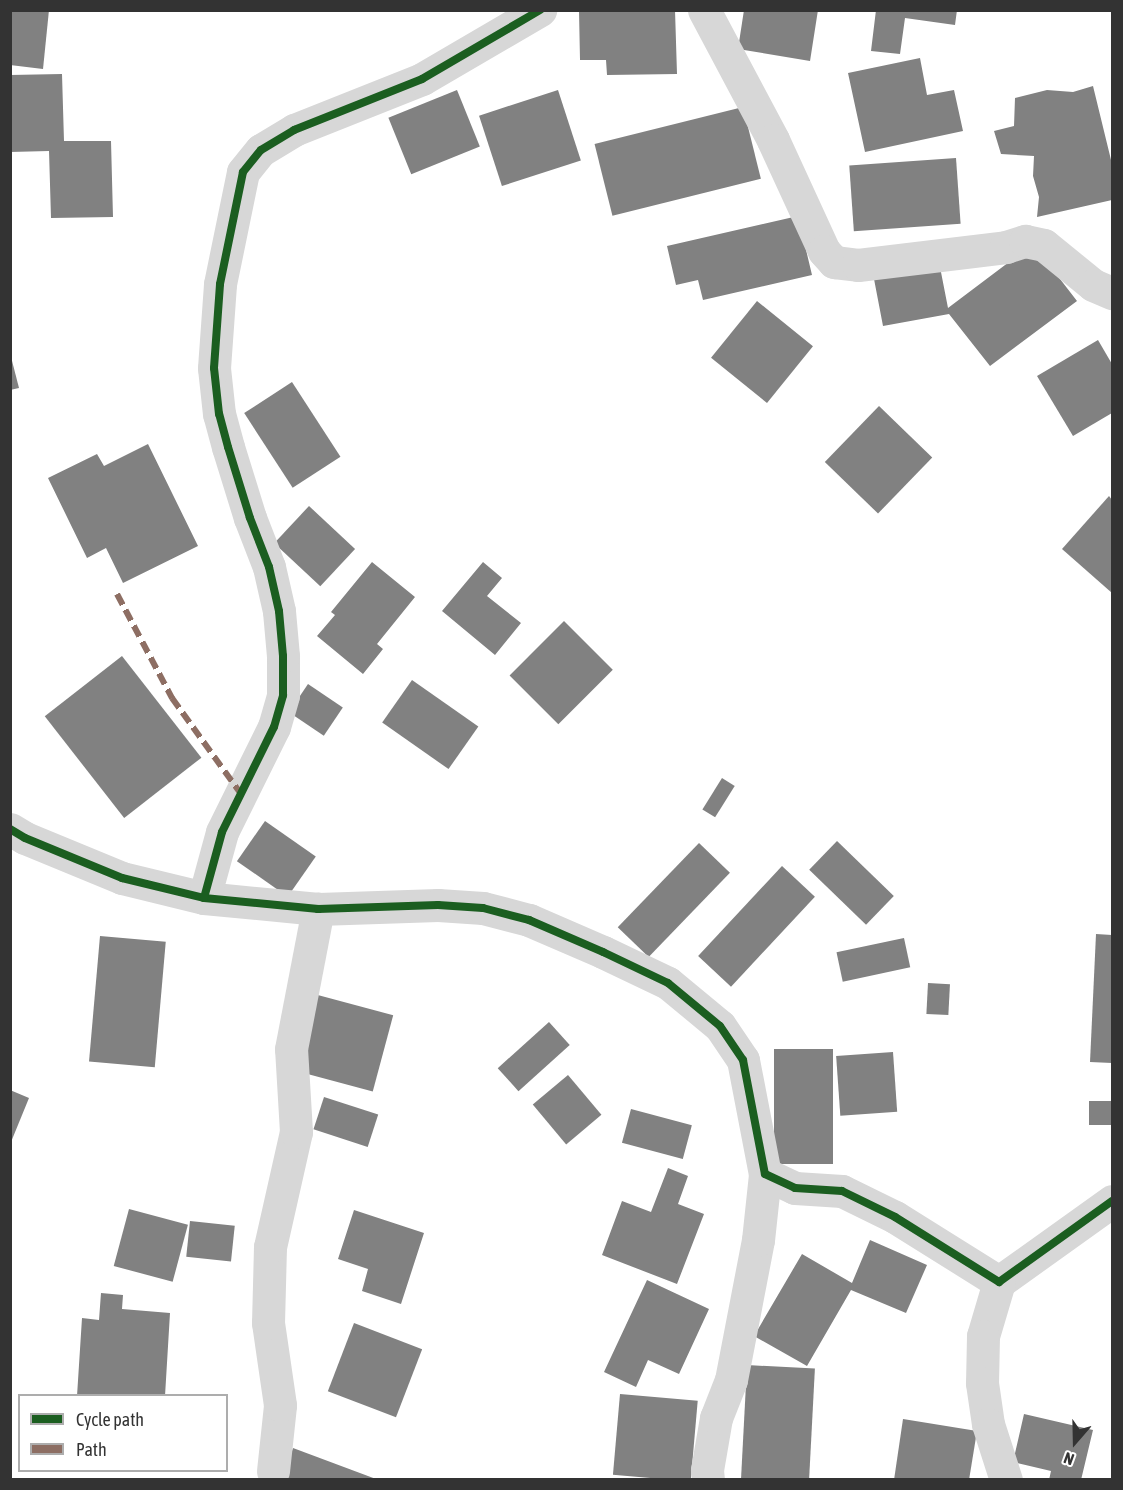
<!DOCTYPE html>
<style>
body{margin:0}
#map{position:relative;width:1123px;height:1490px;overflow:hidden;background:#fff;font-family:"Asap Condensed",sans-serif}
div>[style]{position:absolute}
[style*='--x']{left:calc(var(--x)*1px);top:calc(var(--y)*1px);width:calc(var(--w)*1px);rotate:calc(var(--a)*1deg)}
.building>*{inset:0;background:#818181;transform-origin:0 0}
.minor>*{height:33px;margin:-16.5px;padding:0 16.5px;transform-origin:16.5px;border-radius:16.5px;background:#d7d7d7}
.quiet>*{height:6px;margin-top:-3px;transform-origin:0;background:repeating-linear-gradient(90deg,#8d6e63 0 12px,transparent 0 18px)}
.cycleway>*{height:8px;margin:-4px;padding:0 4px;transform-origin:4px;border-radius:4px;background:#1b5e20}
span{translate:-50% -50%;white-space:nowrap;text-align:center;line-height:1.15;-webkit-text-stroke:6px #fff;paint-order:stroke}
.frame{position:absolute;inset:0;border:12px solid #333;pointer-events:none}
.legend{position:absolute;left:18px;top:1394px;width:210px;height:78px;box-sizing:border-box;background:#fff;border:2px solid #adadad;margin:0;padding:8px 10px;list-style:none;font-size:18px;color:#333}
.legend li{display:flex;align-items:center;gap:12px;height:30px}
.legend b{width:30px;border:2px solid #adadad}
.north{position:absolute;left:1045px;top:1412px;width:60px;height:60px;-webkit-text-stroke:4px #fff;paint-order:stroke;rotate:200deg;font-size:16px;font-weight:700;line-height:24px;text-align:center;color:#333}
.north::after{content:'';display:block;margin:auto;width:21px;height:27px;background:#333;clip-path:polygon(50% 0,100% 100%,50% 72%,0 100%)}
</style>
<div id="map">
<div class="building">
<i style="clip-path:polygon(10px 10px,49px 10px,43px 69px,10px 65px)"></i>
<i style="clip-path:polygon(609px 10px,675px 10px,677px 74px,607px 75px,606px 60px,580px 60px,579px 11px)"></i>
<i style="clip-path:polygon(744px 10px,818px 10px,810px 61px,738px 49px)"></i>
<i style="clip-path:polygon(876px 10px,957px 10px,955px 25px,905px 18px,900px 54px,871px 51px)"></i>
<i style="clip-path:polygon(920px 58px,927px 95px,954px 90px,963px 131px,865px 152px,848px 73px)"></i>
<i style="clip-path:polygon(62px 74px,64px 141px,111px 141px,113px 217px,51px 218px,49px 151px,10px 152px,10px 75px)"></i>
<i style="clip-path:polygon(1093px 86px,1112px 164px,1112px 200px,1037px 217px,1039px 197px,1033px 176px,1034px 156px,1001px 154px,994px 131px,1014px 126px,1015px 98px,1047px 90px,1073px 92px)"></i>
<i style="left:457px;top:90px;width:61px;height:74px;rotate:68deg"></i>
<i style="left:558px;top:90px;width:74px;height:83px;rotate:72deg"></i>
<i style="left:743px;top:107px;width:74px;height:153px;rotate:76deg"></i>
<i style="left:956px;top:158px;width:66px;height:107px;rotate:86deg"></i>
<i style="clip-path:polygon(798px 216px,812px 275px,703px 300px,698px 280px,676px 285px,667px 246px)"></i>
<i style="clip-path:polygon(1033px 244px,1077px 301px,990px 366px,949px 314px,883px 326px,874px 279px,940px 267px,948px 308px)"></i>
<i style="left:757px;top:301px;width:72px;height:73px;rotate:39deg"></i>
<i style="clip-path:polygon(1098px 340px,1112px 364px,1112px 413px,1073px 436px,1037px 376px)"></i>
<i style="clip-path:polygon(10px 353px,19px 388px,10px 390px)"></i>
<i style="left:292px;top:382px;width:89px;height:57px;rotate:57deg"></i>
<i style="left:879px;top:406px;width:74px;height:78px;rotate:44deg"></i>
<i style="clip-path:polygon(148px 444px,198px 546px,123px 583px,106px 548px,87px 558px,48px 478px,97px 454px,104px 466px)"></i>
<i style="clip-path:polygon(1109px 496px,1112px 500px,1112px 593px,1062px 549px)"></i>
<i style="left:309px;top:506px;width:63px;height:51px;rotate:43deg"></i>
<i style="clip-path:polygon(372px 562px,415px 597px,377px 644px,383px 649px,363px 674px,317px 636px,335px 615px,331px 612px)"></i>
<i style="clip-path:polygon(483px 562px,502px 578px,487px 596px,521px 623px,495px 655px,442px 611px)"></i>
<i style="left:564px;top:621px;width:69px;height:77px;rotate:45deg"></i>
<i style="left:122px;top:656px;width:129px;height:98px;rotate:52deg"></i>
<i style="left:412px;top:680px;width:81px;height:52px;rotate:35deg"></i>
<i style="left:308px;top:684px;width:42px;height:34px;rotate:34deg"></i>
<i style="left:722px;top:778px;width:15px;height:37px;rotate:32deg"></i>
<i style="left:265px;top:821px;width:62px;height:49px;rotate:35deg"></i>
<i style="left:837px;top:841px;width:79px;height:40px;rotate:44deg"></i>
<i style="left:699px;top:843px;width:43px;height:117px;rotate:44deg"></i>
<i style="left:782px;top:866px;width:45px;height:123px;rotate:43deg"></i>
<i style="clip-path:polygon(1096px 934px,1112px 935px,1112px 1063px,1090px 1062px)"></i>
<i style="left:100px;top:936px;width:66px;height:126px;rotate:5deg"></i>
<i style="left:904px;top:938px;width:30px;height:69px;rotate:78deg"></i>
<i style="left:928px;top:983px;width:22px;height:31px;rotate:3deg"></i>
<i style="left:314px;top:994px;width:82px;height:79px;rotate:15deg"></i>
<i style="left:549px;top:1022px;width:31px;height:69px;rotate:48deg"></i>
<i style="left:774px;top:1049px;width:59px;height:115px"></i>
<i style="left:893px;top:1052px;width:60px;height:57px;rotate:86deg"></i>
<i style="left:568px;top:1075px;width:52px;height:46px;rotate:50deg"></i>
<i style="clip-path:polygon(10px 1090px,29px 1098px,11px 1142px,10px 1142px)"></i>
<i style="left:324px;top:1097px;width:57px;height:34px;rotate:18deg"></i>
<i style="left:1089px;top:1101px;width:23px;height:24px"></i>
<i style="left:631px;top:1109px;width:63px;height:35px;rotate:15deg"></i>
<i style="clip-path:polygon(668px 1168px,688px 1176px,678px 1204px,704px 1214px,677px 1284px,602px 1255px,622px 1201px,651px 1212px)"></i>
<i style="left:129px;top:1209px;width:61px;height:59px;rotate:15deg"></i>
<i style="clip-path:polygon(354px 1210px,424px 1233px,401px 1304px,362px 1291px,368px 1269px,338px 1259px)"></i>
<i style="left:190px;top:1221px;width:45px;height:36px;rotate:6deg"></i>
<i style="clip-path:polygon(870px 1240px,927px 1265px,906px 1313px,851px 1290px,807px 1366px,754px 1336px,802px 1254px,852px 1283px)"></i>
<i style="clip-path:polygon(647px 1280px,709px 1309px,679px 1374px,648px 1360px,636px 1387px,604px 1372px)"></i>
<i style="clip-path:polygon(101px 1293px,123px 1295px,122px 1309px,170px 1313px,165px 1396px,77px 1396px,82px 1318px,99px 1320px)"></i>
<i style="left:354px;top:1323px;width:73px;height:73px;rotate:21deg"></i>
<i style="left:747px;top:1365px;width:68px;height:115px;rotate:3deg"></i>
<i style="left:620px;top:1394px;width:78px;height:81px;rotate:5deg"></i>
<i style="clip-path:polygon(1024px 1414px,1093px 1430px,1081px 1480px,1049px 1480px,1051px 1471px,1013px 1462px)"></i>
<i style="clip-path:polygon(903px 1419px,977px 1431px,969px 1480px,894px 1480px)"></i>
<i style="clip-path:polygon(293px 1448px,376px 1479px,376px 1480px,282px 1480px)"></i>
</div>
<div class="minor">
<i style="--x:704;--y:10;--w:147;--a:62"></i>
<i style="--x:773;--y:140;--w:122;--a:65.3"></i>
<i style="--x:824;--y:251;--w:15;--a:48"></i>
<i style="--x:834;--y:262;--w:24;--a:7"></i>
<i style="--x:858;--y:265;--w:149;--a:-6.9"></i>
<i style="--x:1006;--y:247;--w:20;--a:-18"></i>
<i style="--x:1025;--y:241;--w:19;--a:12"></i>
<i style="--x:1044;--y:245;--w:63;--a:39.2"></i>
<i style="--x:1093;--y:285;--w:21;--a:23"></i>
<i style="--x:10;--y:829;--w:17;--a:31"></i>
<i style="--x:25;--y:838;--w:105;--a:22.4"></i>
<i style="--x:122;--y:878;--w:84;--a:13.7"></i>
<i style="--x:204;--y:898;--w:115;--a:5.5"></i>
<i style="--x:318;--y:909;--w:120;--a:-1.9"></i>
<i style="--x:438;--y:905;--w:45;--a:3.8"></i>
<i style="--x:483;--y:908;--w:48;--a:14.6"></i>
<i style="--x:529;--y:920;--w:81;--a:23.4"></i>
<i style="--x:603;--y:952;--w:72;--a:25.5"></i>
<i style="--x:668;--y:983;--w:67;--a:39.6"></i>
<i style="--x:720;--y:1026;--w:41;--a:55.9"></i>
<i style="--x:743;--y:1060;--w:116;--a:79.1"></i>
<i style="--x:765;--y:1174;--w:33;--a:25"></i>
<i style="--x:795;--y:1188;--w:47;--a:3.7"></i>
<i style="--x:842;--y:1191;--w:59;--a:26.1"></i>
<i style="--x:895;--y:1217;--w:123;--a:32"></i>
<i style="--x:999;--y:1282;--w:139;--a:-35.6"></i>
<i style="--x:204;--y:898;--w:68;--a:-74.7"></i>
<i style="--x:222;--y:832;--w:117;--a:-63.7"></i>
<i style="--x:274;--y:727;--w:33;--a:-74"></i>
<i style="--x:283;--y:695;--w:39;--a:-90"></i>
<i style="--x:283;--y:656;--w:45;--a:-95.1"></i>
<i style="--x:279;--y:611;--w:45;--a:-102.8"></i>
<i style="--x:269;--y:567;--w:53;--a:-111.2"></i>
<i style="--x:250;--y:518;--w:74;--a:-107.2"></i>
<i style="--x:228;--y:447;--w:34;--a:-105"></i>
<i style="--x:219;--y:414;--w:46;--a:-96.2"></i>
<i style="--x:214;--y:368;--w:84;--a:-85.9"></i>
<i style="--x:220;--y:284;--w:114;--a:-78.4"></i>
<i style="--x:243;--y:172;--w:28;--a:-51"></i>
<i style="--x:261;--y:150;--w:39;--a:-31"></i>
<i style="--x:294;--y:130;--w:138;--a:-21.7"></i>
<i style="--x:422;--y:79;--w:137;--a:-30.3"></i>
<i style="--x:999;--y:1282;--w:56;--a:106.5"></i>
<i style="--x:983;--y:1336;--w:47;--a:91.2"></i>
<i style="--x:982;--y:1383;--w:41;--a:81.7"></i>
<i style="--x:988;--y:1424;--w:59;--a:72.2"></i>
<i style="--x:273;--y:1471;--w:66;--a:-83.9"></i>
<i style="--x:280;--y:1405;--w:83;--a:-98.3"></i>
<i style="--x:268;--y:1323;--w:76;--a:-88.5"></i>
<i style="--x:270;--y:1247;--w:118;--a:-77.3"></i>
<i style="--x:296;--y:1132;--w:83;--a:-93.4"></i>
<i style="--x:291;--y:1049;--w:143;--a:-79.1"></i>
<i style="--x:708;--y:1480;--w:10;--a:-96"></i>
<i style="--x:707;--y:1470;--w:53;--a:-80.2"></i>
<i style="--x:716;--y:1418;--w:41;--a:-68.5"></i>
<i style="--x:731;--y:1380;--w:143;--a:-79.1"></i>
<i style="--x:758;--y:1240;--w:66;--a:-83.9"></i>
</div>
<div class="quiet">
<i style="--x:117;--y:594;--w:118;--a:62.1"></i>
<i style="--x:172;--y:698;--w:118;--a:54.3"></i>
</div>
<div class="cycleway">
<i style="--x:10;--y:829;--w:17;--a:31"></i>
<i style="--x:25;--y:838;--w:105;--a:22.4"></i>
<i style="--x:122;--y:878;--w:84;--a:13.7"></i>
<i style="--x:204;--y:898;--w:115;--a:5.5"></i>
<i style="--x:318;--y:909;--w:120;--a:-1.9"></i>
<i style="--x:438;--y:905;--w:45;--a:3.8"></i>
<i style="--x:483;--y:908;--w:48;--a:14.6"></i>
<i style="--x:529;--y:920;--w:81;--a:23.4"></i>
<i style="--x:603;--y:952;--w:72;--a:25.5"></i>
<i style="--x:668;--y:983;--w:67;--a:39.6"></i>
<i style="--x:720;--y:1026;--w:41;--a:55.9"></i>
<i style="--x:743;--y:1060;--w:116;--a:79.1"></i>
<i style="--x:765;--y:1174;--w:33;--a:25"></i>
<i style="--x:795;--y:1188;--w:47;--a:3.7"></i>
<i style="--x:842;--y:1191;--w:59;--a:26.1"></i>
<i style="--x:895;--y:1217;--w:123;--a:32"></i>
<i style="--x:999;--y:1282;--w:139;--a:-35.6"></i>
<i style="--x:204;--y:898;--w:68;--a:-74.7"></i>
<i style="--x:222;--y:832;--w:117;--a:-63.7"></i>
<i style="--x:274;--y:727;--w:33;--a:-74"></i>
<i style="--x:283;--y:695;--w:39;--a:-90"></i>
<i style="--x:283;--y:656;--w:45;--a:-95.1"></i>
<i style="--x:279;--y:611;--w:45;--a:-102.8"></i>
<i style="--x:269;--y:567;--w:53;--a:-111.2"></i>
<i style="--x:250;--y:518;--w:74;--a:-107.2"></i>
<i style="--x:228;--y:447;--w:34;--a:-105"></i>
<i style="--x:219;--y:414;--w:46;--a:-96.2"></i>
<i style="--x:214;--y:368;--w:84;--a:-85.9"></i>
<i style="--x:220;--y:284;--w:114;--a:-78.4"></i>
<i style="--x:243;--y:172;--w:28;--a:-51"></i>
<i style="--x:261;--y:150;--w:39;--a:-31"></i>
<i style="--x:294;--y:130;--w:138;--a:-21.7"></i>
<i style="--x:422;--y:79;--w:137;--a:-30.3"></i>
</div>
<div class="frame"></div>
<ul class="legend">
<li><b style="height:8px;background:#1b5e20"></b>Cycle path</li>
<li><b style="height:8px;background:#8d6e63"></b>Path</li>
</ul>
<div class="north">N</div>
</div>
